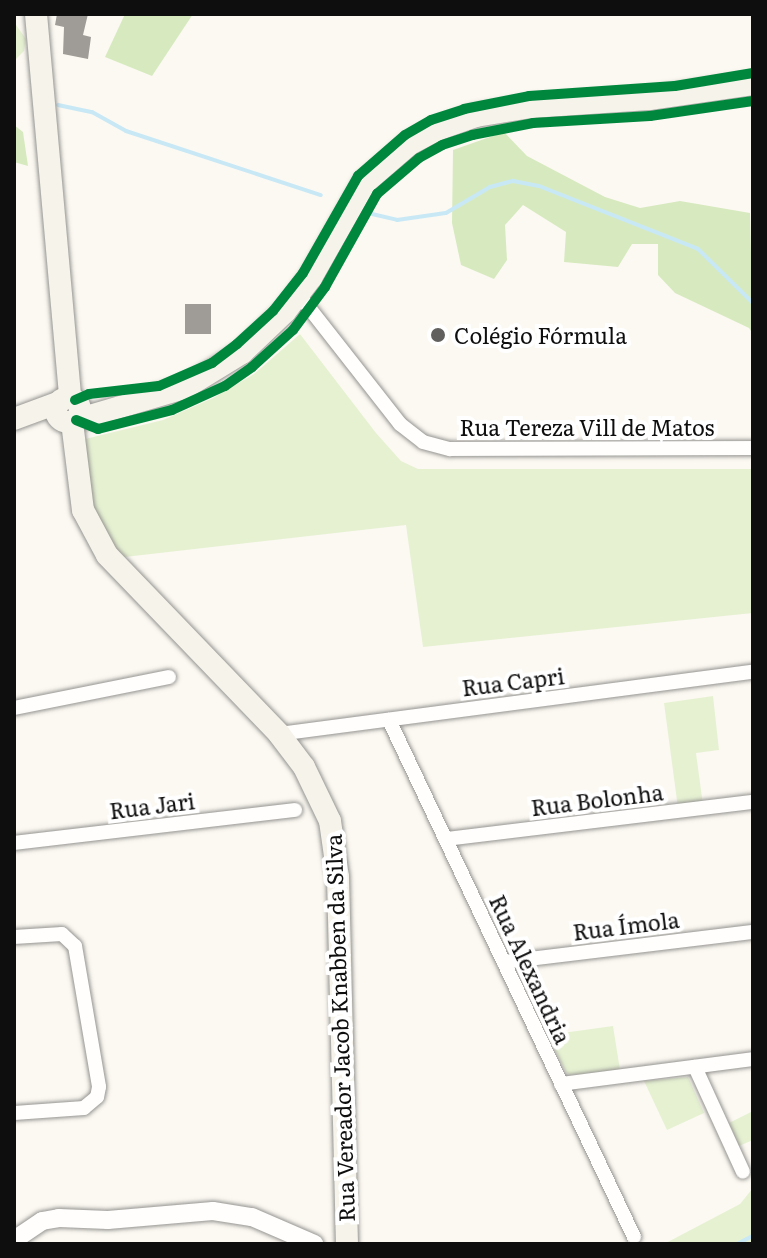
<!DOCTYPE html>
<meta charset="utf-8">
<style>
body{margin:0}
#map{position:relative;width:767px;height:1258px;overflow:hidden;background:#fcf9f2;font-family:Literata,serif}
div>[style]{position:absolute}
[style*='--x']{left:calc(var(--x)*1px);top:calc(var(--y)*1px);width:calc(var(--w)*1px);rotate:calc(var(--a)*1deg)}
.green>*{inset:0;background:#e6f1d2}
.forest>*{inset:0;background:#d7eabf}
.stream>*{height:4px;margin:-2px;padding:0 2px;transform-origin:2px;border-radius:2px;background:#c8e8f6}
.building>*{inset:0;background:#9f9c98;transform-origin:0 0}
.roads{filter:drop-shadow(0 0 2px #959491) drop-shadow(0 0 2px #959491)}
.minor>*{height:14px;margin:-7px;padding:0 7px;transform-origin:7px;border-radius:7px;background:#fffefd}
.tertiary>*{height:18px;margin:-9px;padding:0 9px;transform-origin:9px;border-radius:9px;background:#fffefd}
.secondary>*{height:22px;margin:-11px;padding:0 11px;transform-origin:11px;border-radius:11px;background:#f5f3ea}
.secondary>.ring{margin:-11px;padding:0;box-sizing:content-box;background:none;border:22px solid #f5f3ea;border-radius:50%}
.cycleway>*{height:10px;margin:-5px;padding:0 5px;transform-origin:5px;border-radius:5px;background:#00873e}
.dots>*{width:22px;height:22px;translate:-50% -50%;box-sizing:border-box;border:4px solid #fff;border-radius:50%}
span{translate:-50% -50%;white-space:nowrap;text-align:center;line-height:1.15;-webkit-text-stroke:8px #fff;paint-order:stroke}
.poi-label{font-size:22px;color:#0e0e0e}
.left{translate:0 -50%;text-align:left}
.street-label{font-size:22px;color:#0e0e0e}
.frame{position:absolute;inset:0;border:16px solid #0e0e0e;pointer-events:none}
</style>
<div id="map">
<div class="green">
<i style="clip-path:polygon(14px 22px,26px 39px,24px 51px,14px 61px)"></i>
<i style="clip-path:polygon(300px 334px,376px 433px,401px 461px,418px 469px,753px 469px,753px 613px,423px 647px,406px 525px,116px 558px,89px 509px,81px 440px,163px 420px,213px 398px,254px 374px)"></i>
<i style="clip-path:polygon(713px 696px,719px 750px,696px 753px,703px 805px,678px 808px,664px 703px)"></i>
<i style="clip-path:polygon(613px 1026px,620px 1070px,570px 1075px,566px 1072px,548px 1035px)"></i>
<i style="clip-path:polygon(688px 1077px,704px 1113px,667px 1130px,644px 1081px)"></i>
<i style="clip-path:polygon(753px 1111px,753px 1140px,739px 1146px,729px 1123px)"></i>
<i style="clip-path:polygon(753px 1188px,753px 1244px,664px 1244px,740px 1204px)"></i>
</div>
<div class="forest">
<i style="clip-path:polygon(125px 14px,193px 14px,152px 76px,105px 57px)"></i>
<i style="clip-path:polygon(14px 125px,23px 132px,28px 166px,14px 162px)"></i>
<i style="clip-path:polygon(504px 132px,527px 156px,605px 197px,640px 208px,680px 201px,750px 213px,753px 334px,749px 328px,675px 293px,658px 275px,658px 244px,632px 244px,618px 267px,564px 262px,566px 232px,523px 205px,505px 225px,507px 260px,494px 279px,461px 265px,452px 223px,453px 150px)"></i>
</div>
<div class="stream">
<i style="--x:58;--y:105;--w:35;--a:12"></i>
<i style="--x:92;--y:112;--w:39;--a:29"></i>
<i style="--x:126;--y:131;--w:205;--a:18.2"></i>
<i style="--x:372;--y:214;--w:26;--a:13"></i>
<i style="--x:397;--y:220;--w:49;--a:-8.1"></i>
<i style="--x:446;--y:213;--w:51;--a:-30.6"></i>
<i style="--x:490;--y:187;--w:24;--a:-15"></i>
<i style="--x:513;--y:181;--w:26;--a:11"></i>
<i style="--x:539;--y:186;--w:171;--a:21.6"></i>
<i style="--x:698;--y:249;--w:77;--a:44.5"></i>
<i style="--x:737;--y:1244;--w:18;--a:-27"></i>
</div>
<div class="building">
<i style="clip-path:polygon(57px 14px,88px 14px,83px 35px,91px 37px,88px 59px,63px 54px,64px 27px,55px 25px)"></i>
<i style="left:185px;top:304px;width:26px;height:30px"></i>
</div>
<div class="roads">
<div class="minor">
<i style="--x:299;--y:295;--w:164;--a:51.9"></i>
<i style="--x:400;--y:424;--w:29;--a:38"></i>
<i style="--x:423;--y:442;--w:28;--a:15"></i>
<i style="--x:450;--y:449;--w:303;--a:-0.2"></i>
<i style="--x:14;--y:708;--w:158;--a:-11.3"></i>
<i style="--x:389;--y:720;--w:572;--a:64.64"></i>
<i style="--x:279;--y:734;--w:478;--a:-7.5"></i>
<i style="--x:446;--y:839;--w:309;--a:-6.9"></i>
<i style="--x:14;--y:843;--w:283;--a:-6.7"></i>
<i style="--x:14;--y:937;--w:48;--a:-3.6"></i>
<i style="--x:62;--y:934;--w:18;--a:43"></i>
<i style="--x:75;--y:946;--w:143;--a:80.3"></i>
<i style="--x:99;--y:1087;--w:10;--a:101"></i>
<i style="--x:97;--y:1097;--w:17;--a:140"></i>
<i style="--x:84;--y:1108;--w:70;--a:175.9"></i>
<i style="--x:504;--y:962;--w:251;--a:-6.9"></i>
<i style="--x:695;--y:1067;--w:115;--a:65.4"></i>
<i style="--x:561;--y:1084;--w:194;--a:-7.4"></i>
</div>
<div class="tertiary">
<i style="--x:14;--y:1240;--w:34;--a:-34"></i>
<i style="--x:42;--y:1221;--w:17;--a:-10"></i>
<i style="--x:59;--y:1218;--w:49;--a:2.3"></i>
<i style="--x:108;--y:1220;--w:105;--a:-4.9"></i>
<i style="--x:213;--y:1211;--w:39;--a:9"></i>
<i style="--x:252;--y:1217;--w:68;--a:23.5"></i>
</div>
<div class="secondary">
<i style="--x:36;--y:14;--w:386;--a:84.9"></i>
<i class="ring" style="left:56px;top:398px;width:2px;height:2px"></i>
<i style="--x:14;--y:419;--w:49;--a:-20.3"></i>
<i style="--x:76;--y:420;--w:114;--a:-16.4"></i>
<i style="--x:185;--y:388;--w:67;--a:-31.6"></i>
<i style="--x:242;--y:353;--w:59;--a:-43.6"></i>
<i style="--x:285;--y:312;--w:43;--a:-52.6"></i>
<i style="--x:311;--y:278;--w:109;--a:-60.4"></i>
<i style="--x:365;--y:183;--w:60;--a:-40.9"></i>
<i style="--x:410;--y:144;--w:30;--a:-28"></i>
<i style="--x:436;--y:130;--w:42;--a:-19.3"></i>
<i style="--x:476;--y:116;--w:56;--a:-9.3"></i>
<i style="--x:531;--y:107;--w:118;--a:-3.9"></i>
<i style="--x:649;--y:99;--w:105;--a:-8.2"></i>
<i style="--x:72;--y:422;--w:89;--a:82.9"></i>
<i style="--x:83;--y:510;--w:51;--a:61.9"></i>
<i style="--x:107;--y:555;--w:248;--a:46.1"></i>
<i style="--x:279;--y:734;--w:41;--a:52.9"></i>
<i style="--x:304;--y:767;--w:60;--a:64.3"></i>
<i style="--x:330;--y:821;--w:57;--a:81.9"></i>
<i style="--x:338;--y:877;--w:367;--a:88.6"></i>
</div>
</div>
<div class="cycleway">
<i style="--x:75;--y:400;--w:15;--a:-23"></i>
<i style="--x:89;--y:394;--w:70;--a:-6.5"></i>
<i style="--x:159;--y:386;--w:58;--a:-23.5"></i>
<i style="--x:212;--y:363;--w:31;--a:-37"></i>
<i style="--x:237;--y:344;--w:49;--a:-42.5"></i>
<i style="--x:273;--y:311;--w:48;--a:-51.7"></i>
<i style="--x:303;--y:273;--w:112;--a:-60.4"></i>
<i style="--x:358;--y:176;--w:62;--a:-41.1"></i>
<i style="--x:405;--y:135;--w:30;--a:-30"></i>
<i style="--x:431;--y:120;--w:35;--a:-18"></i>
<i style="--x:464;--y:109;--w:66;--a:-11.3"></i>
<i style="--x:529;--y:96;--w:146;--a:-3.9"></i>
<i style="--x:675;--y:86;--w:79;--a:-9.5"></i>
<i style="--x:76;--y:420;--w:24;--a:22"></i>
<i style="--x:98;--y:429;--w:76;--a:-14.4"></i>
<i style="--x:172;--y:410;--w:58;--a:-24.4"></i>
<i style="--x:225;--y:386;--w:33;--a:-35"></i>
<i style="--x:252;--y:367;--w:55;--a:-42.1"></i>
<i style="--x:293;--y:330;--w:54;--a:-53.3"></i>
<i style="--x:325;--y:287;--w:107;--a:-60.8"></i>
<i style="--x:377;--y:194;--w:55;--a:-40.6"></i>
<i style="--x:419;--y:158;--w:26;--a:-29"></i>
<i style="--x:442;--y:145;--w:32;--a:-18"></i>
<i style="--x:472;--y:135;--w:62;--a:-11.1"></i>
<i style="--x:533;--y:123;--w:117;--a:-3.4"></i>
<i style="--x:650;--y:116;--w:104;--a:-8.3"></i>
</div>
<div class="dots">
<i style="left:438px;top:335px;background:#61605e"></i>
</div>
<div class="poi-label">
<span class="left" style="left:454px;top:335px">Colégio Fórmula</span>
</div>
<div class="street-label">
<span style="left:587px;top:427px">Rua Tereza Vill de Matos</span>
<span style="left:513px;top:681px;rotate:-7deg">Rua Capri</span>
<span style="left:597px;top:799px;rotate:-7deg">Rua Bolonha</span>
<span style="left:152px;top:805px;rotate:-7deg">Rua Jari</span>
<span style="left:626px;top:925px;rotate:-7deg">Rua Ímola</span>
<span style="left:531px;top:969px;rotate:65deg">Rua Alexandria</span>
<span style="left:339px;top:1028px;rotate:-92deg">Rua Vereador Jacob Knabben da Silva</span>
</div>
<div class="frame"></div>
</div>
